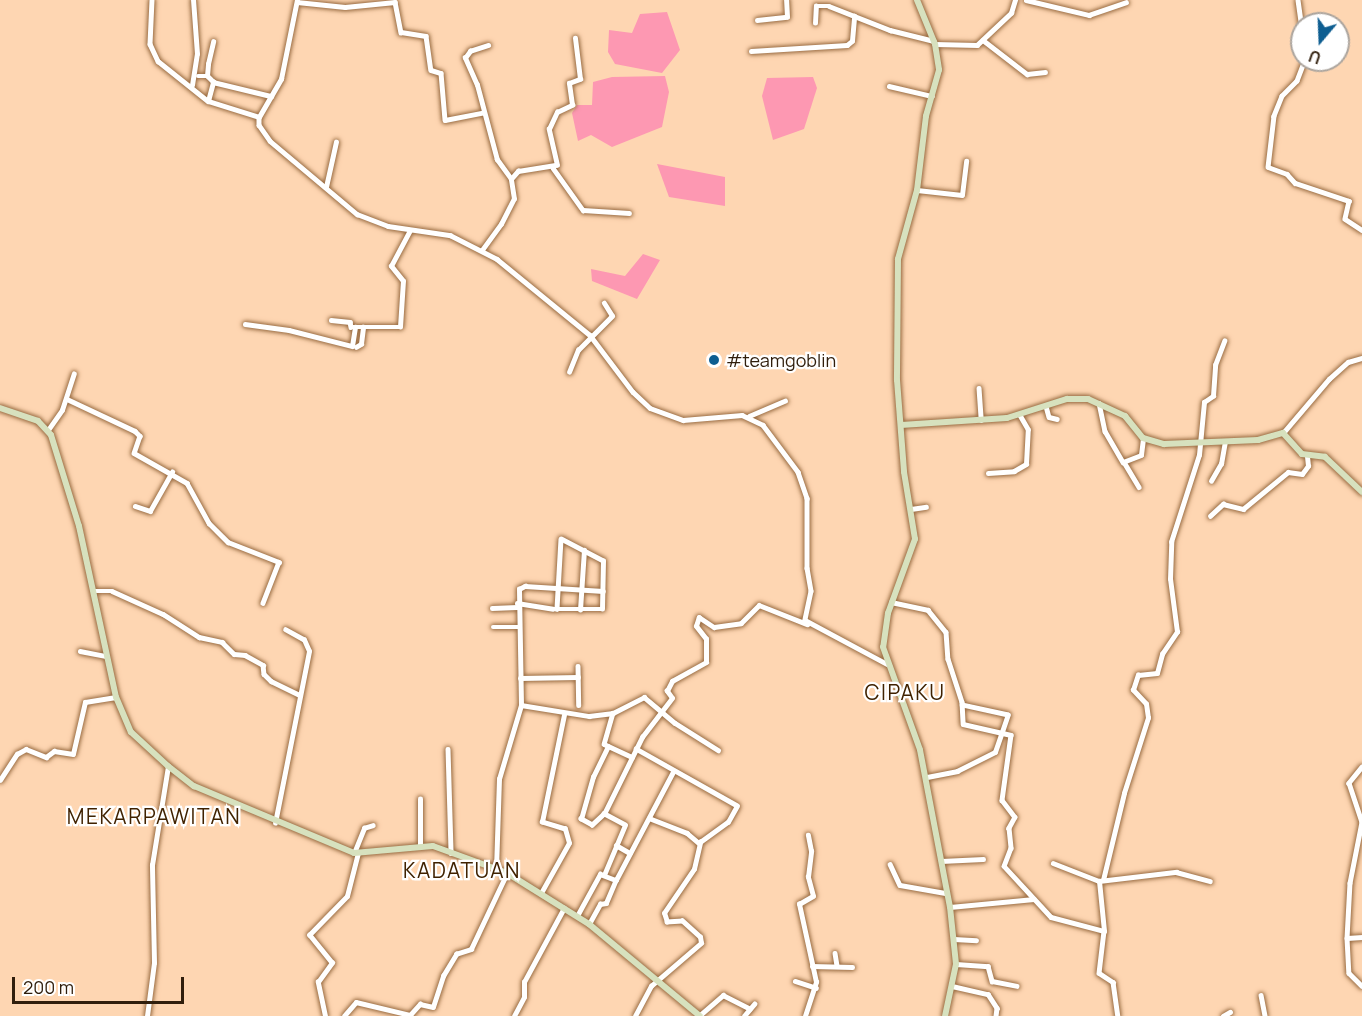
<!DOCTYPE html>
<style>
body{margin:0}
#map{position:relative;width:1362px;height:1016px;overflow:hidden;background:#fed6b2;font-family:Manrope,sans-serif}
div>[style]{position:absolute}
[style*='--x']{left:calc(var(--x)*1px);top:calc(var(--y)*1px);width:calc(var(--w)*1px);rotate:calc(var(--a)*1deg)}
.green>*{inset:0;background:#fd98b2}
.roads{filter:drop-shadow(0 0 2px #996c42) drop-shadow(0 0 2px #996c42)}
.street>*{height:4.5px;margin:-2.25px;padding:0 2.25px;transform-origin:2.25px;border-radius:2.25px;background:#fff}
.secondary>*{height:6px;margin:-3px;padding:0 3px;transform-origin:3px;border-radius:3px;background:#d7e1be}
.dots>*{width:16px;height:16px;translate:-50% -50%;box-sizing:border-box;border:3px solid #fff;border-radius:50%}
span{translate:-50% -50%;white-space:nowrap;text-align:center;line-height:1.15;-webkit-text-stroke:4.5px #fff;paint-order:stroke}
.poi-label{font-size:18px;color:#301e0c}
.left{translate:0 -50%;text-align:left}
.quarter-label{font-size:21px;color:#402200;letter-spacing:1.5px}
.north{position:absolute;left:1290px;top:12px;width:60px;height:60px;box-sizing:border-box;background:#fff;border:2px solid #aca59e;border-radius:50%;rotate:199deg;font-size:16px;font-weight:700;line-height:24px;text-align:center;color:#301e0c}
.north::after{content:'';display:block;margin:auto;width:21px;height:27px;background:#0e5e91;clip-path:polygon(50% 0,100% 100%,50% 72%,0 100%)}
.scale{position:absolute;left:12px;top:977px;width:172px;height:27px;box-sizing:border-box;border:3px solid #301e0c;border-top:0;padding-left:8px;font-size:18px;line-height:21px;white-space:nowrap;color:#301e0c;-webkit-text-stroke:4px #fff;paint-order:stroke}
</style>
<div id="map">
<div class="green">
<i style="clip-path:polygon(667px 12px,680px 50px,662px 73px,615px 64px,608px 52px,609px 30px,632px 33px,640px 14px)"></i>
<i style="clip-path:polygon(665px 76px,669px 92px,662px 127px,612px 147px,591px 135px,578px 141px,572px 113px,577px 105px,592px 105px,593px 82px,612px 77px)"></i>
<i style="clip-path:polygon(813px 77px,817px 88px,804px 129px,773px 140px,762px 96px,767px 78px)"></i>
<i style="clip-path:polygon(657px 164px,725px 177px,725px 206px,669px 197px)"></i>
<i style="clip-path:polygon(643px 254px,660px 260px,637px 299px,592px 281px,591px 269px,625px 276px)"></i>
</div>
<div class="roads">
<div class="street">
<i style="--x:152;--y:0;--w:44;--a:92.6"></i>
<i style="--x:150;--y:44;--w:19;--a:65"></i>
<i style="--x:158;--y:61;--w:64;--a:38.7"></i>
<i style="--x:208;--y:101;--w:53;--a:17.4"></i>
<i style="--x:259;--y:117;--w:8;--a:90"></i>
<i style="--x:259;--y:125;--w:19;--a:55"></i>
<i style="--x:270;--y:141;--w:114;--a:40"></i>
<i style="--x:357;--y:214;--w:33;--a:21"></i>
<i style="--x:388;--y:226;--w:63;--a:8.3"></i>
<i style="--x:450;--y:235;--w:53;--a:27.1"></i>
<i style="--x:497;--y:259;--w:120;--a:39.3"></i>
<i style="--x:590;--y:335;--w:71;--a:53"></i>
<i style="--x:633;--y:392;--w:23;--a:43"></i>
<i style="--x:650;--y:408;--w:35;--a:20"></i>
<i style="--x:683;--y:420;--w:59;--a:-4.8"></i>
<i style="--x:742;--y:415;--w:23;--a:25"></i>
<i style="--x:763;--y:425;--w:59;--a:53.3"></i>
<i style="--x:798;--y:472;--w:28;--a:71"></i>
<i style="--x:807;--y:498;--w:70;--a:90"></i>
<i style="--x:807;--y:568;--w:23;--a:80"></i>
<i style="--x:811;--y:591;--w:30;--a:102"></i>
<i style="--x:805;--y:620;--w:93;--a:28.2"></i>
<i style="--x:1026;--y:0;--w:65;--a:13.4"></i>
<i style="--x:1089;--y:15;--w:39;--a:-19"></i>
<i style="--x:1298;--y:0;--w:30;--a:82"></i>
<i style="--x:297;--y:2;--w:48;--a:5.9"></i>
<i style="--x:345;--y:7;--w:50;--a:-5.7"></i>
<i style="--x:395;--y:2;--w:31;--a:79"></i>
<i style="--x:401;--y:32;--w:25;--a:9"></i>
<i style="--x:426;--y:36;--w:34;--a:82"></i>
<i style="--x:431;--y:70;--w:10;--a:17"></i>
<i style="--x:441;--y:73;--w:47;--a:85.1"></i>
<i style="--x:445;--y:120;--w:38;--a:-11"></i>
<i style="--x:757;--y:20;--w:30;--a:-6"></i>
<i style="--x:787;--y:17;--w:17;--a:-93"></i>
<i style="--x:815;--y:23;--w:17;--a:-87"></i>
<i style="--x:816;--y:6;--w:13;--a:0"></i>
<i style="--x:829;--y:6;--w:66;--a:21.5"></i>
<i style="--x:890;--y:30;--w:45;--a:14"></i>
<i style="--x:983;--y:40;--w:56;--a:37.7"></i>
<i style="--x:1027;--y:74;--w:18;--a:-6"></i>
<i style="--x:935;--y:44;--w:42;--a:1.4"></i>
<i style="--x:977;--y:45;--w:47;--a:-43.3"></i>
<i style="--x:1011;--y:13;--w:14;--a:-73"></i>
<i style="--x:751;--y:51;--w:96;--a:-3.6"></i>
<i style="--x:847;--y:45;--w:6;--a:-39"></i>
<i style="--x:852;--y:41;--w:25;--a:-85"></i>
<i style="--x:1305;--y:60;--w:22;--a:111"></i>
<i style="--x:1297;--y:81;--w:21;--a:135"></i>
<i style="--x:1282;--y:96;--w:22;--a:112"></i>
<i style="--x:1274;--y:116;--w:51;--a:96.7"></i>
<i style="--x:1268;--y:167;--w:20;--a:20"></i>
<i style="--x:1287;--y:174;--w:12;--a:48"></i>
<i style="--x:1295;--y:183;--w:57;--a:18.4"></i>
<i style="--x:1349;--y:201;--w:18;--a:103"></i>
<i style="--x:1345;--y:219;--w:20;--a:33"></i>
<i style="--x:198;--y:76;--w:9;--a:0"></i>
<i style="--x:213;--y:82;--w:60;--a:13.6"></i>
<i style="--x:192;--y:85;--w:31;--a:-81"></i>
<i style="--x:197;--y:54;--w:54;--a:-94.2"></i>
<i style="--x:889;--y:86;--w:44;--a:13.1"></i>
<i style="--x:208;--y:101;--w:20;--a:-75"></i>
<i style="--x:213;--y:82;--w:8;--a:-135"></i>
<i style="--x:207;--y:76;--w:12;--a:-85"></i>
<i style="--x:208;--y:64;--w:23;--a:-77"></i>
<i style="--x:259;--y:117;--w:44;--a:-59.9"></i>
<i style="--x:281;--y:79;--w:81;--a:-78.6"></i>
<i style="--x:553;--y:168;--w:52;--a:54.5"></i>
<i style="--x:583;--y:210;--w:46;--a:3.7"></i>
<i style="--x:511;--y:179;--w:11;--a:-49"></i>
<i style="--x:518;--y:171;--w:39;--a:-9"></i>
<i style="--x:557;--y:165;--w:37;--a:-103"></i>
<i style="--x:549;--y:129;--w:19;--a:-65"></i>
<i style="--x:557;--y:112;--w:17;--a:-25"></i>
<i style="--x:572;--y:105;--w:22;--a:-98"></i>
<i style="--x:569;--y:83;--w:12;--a:-20"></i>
<i style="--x:580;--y:79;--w:41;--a:-97"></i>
<i style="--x:326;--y:187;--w:46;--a:-77.5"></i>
<i style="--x:917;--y:190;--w:45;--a:6.3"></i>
<i style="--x:962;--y:195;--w:34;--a:-83"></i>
<i style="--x:482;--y:250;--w:32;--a:-54"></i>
<i style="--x:501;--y:224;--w:28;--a:-63"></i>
<i style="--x:514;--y:199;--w:20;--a:-99"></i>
<i style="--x:511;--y:179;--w:24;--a:-126"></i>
<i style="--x:497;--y:160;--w:78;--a:-104.9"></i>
<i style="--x:477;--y:85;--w:30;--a:-114"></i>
<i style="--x:465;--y:58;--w:9;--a:-54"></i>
<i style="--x:470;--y:51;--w:19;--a:-18"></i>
<i style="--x:331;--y:320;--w:19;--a:6"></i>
<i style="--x:350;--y:322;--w:5;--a:79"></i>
<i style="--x:351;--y:327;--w:49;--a:0"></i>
<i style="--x:400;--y:327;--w:46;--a:-86.3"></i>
<i style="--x:403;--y:281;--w:19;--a:-129"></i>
<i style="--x:391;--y:266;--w:40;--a:-62"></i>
<i style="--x:245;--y:324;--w:44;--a:7.8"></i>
<i style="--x:289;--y:330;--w:65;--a:14.3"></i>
<i style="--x:352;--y:346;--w:19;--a:-81"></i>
<i style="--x:356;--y:347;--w:6;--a:-31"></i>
<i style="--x:361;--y:344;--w:17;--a:-83"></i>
<i style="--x:569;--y:372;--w:24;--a:-68"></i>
<i style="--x:578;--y:350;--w:48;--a:-45"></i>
<i style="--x:612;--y:316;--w:15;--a:-122"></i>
<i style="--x:979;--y:388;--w:32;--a:86"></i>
<i style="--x:67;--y:399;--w:75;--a:25.2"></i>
<i style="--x:135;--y:431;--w:7;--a:45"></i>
<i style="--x:140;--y:436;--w:18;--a:109"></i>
<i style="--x:134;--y:453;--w:61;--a:29.5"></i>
<i style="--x:187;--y:483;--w:46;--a:61.2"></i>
<i style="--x:209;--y:523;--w:27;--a:45"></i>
<i style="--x:228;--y:542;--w:55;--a:21.4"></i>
<i style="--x:279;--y:562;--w:44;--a:111.3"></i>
<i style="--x:1099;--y:403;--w:29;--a:78"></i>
<i style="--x:1105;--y:431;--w:36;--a:60"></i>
<i style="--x:1123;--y:462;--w:19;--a:-21"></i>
<i style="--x:1141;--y:455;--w:17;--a:-83"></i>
<i style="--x:1046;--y:406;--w:11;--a:75"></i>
<i style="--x:1049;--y:417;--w:8;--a:14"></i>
<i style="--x:749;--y:416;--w:39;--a:-23"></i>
<i style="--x:48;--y:430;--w:24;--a:-55"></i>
<i style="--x:62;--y:410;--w:38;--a:-72"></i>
<i style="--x:1283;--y:433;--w:71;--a:-49.6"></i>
<i style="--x:1329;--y:379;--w:25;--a:-42"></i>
<i style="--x:1348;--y:362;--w:15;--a:-16"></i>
<i style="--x:1124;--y:462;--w:29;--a:59"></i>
<i style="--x:988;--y:473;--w:26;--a:-4"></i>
<i style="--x:1014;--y:471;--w:14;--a:-30"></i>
<i style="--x:1026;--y:464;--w:34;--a:-87"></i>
<i style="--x:1028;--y:430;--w:16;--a:-120"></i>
<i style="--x:1211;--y:481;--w:20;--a:-60"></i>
<i style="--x:1221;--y:464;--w:22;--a:-80"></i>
<i style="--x:135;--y:506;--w:16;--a:18"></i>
<i style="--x:150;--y:511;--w:45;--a:-60.6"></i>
<i style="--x:911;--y:509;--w:15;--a:-8"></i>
<i style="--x:1210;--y:516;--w:18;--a:-43"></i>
<i style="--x:1223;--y:504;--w:21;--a:14"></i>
<i style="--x:1243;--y:509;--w:58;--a:-39.4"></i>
<i style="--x:1288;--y:472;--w:14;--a:8"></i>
<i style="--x:1302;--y:474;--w:10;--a:-53"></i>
<i style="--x:1308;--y:466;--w:10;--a:-96"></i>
<i style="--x:95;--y:591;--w:17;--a:0"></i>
<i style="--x:112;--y:591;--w:56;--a:24.3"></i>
<i style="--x:163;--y:614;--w:43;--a:32.6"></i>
<i style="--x:199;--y:637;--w:24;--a:12"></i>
<i style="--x:222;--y:642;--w:17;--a:45"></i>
<i style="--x:234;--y:654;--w:11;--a:5"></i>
<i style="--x:245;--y:655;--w:21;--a:29"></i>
<i style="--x:263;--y:665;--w:9;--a:84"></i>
<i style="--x:264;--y:674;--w:10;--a:45"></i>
<i style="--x:271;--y:681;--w:32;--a:26"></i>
<i style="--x:891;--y:602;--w:38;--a:12"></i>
<i style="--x:928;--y:610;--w:28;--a:51"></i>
<i style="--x:946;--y:632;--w:27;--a:86"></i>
<i style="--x:948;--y:659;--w:45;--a:72"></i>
<i style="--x:962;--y:702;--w:22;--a:87"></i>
<i style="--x:963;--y:724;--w:49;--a:12.9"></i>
<i style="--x:1011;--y:735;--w:66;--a:97.9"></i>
<i style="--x:1002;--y:800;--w:21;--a:53"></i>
<i style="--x:1015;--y:817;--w:13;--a:119"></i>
<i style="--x:1009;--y:828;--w:20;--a:84"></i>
<i style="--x:1011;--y:848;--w:19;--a:111"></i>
<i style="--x:1004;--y:866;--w:69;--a:47.3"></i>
<i style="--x:1051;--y:917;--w:55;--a:14.8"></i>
<i style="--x:1104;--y:931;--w:42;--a:96.8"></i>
<i style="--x:1099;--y:973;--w:17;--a:33"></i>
<i style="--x:1113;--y:982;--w:34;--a:82"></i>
<i style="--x:517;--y:603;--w:36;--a:9"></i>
<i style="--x:553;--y:609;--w:49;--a:0"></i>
<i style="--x:602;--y:609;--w:48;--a:-88.8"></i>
<i style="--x:603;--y:561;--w:47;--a:-152.4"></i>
<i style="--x:561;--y:539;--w:70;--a:93.3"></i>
<i style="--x:492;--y:608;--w:25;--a:-2"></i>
<i style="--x:580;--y:610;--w:60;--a:-86.2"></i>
<i style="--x:493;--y:627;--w:25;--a:0"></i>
<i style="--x:80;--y:651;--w:25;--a:11"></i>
<i style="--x:578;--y:666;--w:39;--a:89"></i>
<i style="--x:520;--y:678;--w:58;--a:-1"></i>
<i style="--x:521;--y:705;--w:69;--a:9.2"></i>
<i style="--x:589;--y:716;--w:24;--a:-7"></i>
<i style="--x:613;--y:713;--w:35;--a:-27"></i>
<i style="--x:644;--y:697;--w:40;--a:40"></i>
<i style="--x:675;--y:723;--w:51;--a:32.1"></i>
<i style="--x:613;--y:713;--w:32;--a:106"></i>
<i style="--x:604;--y:744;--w:31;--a:25"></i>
<i style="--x:448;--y:749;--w:104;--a:88.3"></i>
<i style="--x:1362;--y:767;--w:21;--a:129"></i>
<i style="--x:1349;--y:783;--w:41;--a:71.6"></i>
<i style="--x:1362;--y:822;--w:62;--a:101.1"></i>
<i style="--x:1350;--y:883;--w:55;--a:93.1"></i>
<i style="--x:1347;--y:938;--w:35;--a:87"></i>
<i style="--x:1349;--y:973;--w:18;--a:45"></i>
<i style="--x:927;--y:777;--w:31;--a:-11"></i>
<i style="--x:957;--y:771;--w:42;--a:-26.6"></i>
<i style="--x:995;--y:752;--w:39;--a:-71"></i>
<i style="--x:1008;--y:715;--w:47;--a:-167.7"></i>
<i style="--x:0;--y:780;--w:31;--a:-57"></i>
<i style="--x:17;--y:754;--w:10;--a:-29"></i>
<i style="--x:26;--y:749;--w:22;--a:22"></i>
<i style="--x:46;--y:757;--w:10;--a:-37"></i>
<i style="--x:54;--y:751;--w:19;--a:9"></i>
<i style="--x:73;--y:754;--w:53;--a:-77"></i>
<i style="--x:85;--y:702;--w:31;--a:-9"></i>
<i style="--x:604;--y:814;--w:16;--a:137"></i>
<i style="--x:592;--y:825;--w:13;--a:-151"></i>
<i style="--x:581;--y:819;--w:44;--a:-74.1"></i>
<i style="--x:593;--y:777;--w:34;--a:-64"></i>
<i style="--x:649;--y:818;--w:41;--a:21.5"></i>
<i style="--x:687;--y:833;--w:16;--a:40"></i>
<i style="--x:275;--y:823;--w:175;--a:-78.8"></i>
<i style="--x:309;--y:651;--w:12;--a:-114"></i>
<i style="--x:304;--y:640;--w:21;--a:-151"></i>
<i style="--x:420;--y:845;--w:46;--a:-90"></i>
<i style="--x:616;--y:845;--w:16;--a:30"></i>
<i style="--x:354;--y:853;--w:27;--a:-68"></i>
<i style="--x:364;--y:828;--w:9;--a:-18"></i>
<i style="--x:941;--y:861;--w:42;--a:-2.7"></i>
<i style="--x:1053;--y:863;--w:49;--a:21.4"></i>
<i style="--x:890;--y:864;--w:23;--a:65"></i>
<i style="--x:900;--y:885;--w:47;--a:9.9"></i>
<i style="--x:496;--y:869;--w:90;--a:-88.1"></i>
<i style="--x:499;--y:779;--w:77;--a:-73.4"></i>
<i style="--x:521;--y:705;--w:116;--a:-91"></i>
<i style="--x:519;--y:589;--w:7;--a:-27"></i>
<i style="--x:525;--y:586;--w:78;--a:3.7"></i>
<i style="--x:604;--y:875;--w:54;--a:-67.2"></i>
<i style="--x:625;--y:825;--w:24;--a:-152"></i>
<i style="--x:604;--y:814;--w:86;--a:-63.7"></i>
<i style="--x:642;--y:737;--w:49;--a:-52.4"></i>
<i style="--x:672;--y:698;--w:9;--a:-126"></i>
<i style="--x:667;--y:691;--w:11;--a:-63"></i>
<i style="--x:672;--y:681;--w:39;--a:-29"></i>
<i style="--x:706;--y:662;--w:23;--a:-90"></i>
<i style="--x:706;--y:639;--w:16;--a:-128"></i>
<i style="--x:696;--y:626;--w:9;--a:-72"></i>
<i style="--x:699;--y:617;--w:18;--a:34"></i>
<i style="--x:714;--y:627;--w:27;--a:-8"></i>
<i style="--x:741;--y:623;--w:25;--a:-45"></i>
<i style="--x:759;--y:605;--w:52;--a:21.6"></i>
<i style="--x:1103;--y:880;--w:89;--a:-76.4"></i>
<i style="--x:1124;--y:793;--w:79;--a:-72.3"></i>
<i style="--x:1148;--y:718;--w:14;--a:-98"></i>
<i style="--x:1146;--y:704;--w:19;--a:-133"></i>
<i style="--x:1133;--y:690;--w:16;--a:-72"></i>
<i style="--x:1138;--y:675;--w:19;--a:-6"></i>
<i style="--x:1157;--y:673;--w:20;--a:-75"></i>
<i style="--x:1162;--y:654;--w:27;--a:-56"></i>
<i style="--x:1177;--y:632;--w:53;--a:-97.5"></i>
<i style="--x:1170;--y:579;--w:37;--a:-88"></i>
<i style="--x:1171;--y:542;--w:91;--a:-72.2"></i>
<i style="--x:1199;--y:455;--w:53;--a:-84.6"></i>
<i style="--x:1204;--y:402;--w:11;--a:-34"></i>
<i style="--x:1213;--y:396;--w:31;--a:-86"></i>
<i style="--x:1215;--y:365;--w:26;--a:-69"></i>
<i style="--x:541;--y:893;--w:57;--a:-60.8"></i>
<i style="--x:569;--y:843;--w:15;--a:-106"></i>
<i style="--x:565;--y:829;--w:24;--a:-163"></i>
<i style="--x:542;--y:822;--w:109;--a:-78.4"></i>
<i style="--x:950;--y:907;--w:84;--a:-5.4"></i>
<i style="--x:577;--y:916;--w:48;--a:-61.3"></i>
<i style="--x:600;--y:874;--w:17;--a:21"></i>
<i style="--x:616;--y:880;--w:122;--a:-62.2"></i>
<i style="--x:589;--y:924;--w:23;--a:-61"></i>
<i style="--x:600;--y:904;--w:6;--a:-9"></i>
<i style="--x:606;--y:903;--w:25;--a:-67"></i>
<i style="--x:1104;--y:931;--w:50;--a:-95.7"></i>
<i style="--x:1099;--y:881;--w:78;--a:-6.7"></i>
<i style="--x:1176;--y:872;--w:35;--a:15"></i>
<i style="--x:1347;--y:938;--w:15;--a:-4"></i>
<i style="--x:954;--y:939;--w:22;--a:3"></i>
<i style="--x:835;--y:953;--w:13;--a:81"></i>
<i style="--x:956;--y:964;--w:32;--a:4"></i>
<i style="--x:988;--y:966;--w:16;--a:75"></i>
<i style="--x:992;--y:981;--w:25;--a:11"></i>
<i style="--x:812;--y:966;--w:40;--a:1.4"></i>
<i style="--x:795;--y:981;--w:22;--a:18"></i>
<i style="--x:952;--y:986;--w:37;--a:13"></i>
<i style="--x:988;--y:994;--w:17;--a:57"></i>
<i style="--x:997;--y:1008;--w:8;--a:97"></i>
<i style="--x:1261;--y:995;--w:21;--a:79"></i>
<i style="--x:147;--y:1016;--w:53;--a:-82.5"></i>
<i style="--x:154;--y:963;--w:98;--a:-91.2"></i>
<i style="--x:152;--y:865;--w:100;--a:-80.8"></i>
<i style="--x:325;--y:1016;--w:35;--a:-102"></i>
<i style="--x:318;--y:982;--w:24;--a:-54"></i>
<i style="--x:332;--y:963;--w:36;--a:-129"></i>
<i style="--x:309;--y:935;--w:54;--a:-45.7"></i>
<i style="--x:347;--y:896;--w:44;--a:-75.7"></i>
<i style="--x:344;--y:1016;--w:18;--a:-49"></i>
<i style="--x:356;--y:1002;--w:56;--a:13.5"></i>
<i style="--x:410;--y:1015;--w:15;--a:-48"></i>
<i style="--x:420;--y:1004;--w:13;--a:13"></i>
<i style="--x:433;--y:1007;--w:33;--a:-72"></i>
<i style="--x:443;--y:976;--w:26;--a:-59"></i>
<i style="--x:456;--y:954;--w:16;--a:-18"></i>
<i style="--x:471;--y:949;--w:84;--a:-64.7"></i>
<i style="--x:514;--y:1016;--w:21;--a:-62"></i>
<i style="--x:524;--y:997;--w:15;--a:-90"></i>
<i style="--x:524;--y:982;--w:84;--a:-61.6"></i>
<i style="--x:635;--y:1016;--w:34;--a:-62"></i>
<i style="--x:651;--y:986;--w:66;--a:-40.7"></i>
<i style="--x:701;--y:943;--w:6;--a:-99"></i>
<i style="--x:700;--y:937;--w:24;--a:-138"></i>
<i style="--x:682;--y:921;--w:15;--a:176"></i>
<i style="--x:667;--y:922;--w:9;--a:-108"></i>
<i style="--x:664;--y:913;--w:53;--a:-55.7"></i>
<i style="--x:694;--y:869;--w:28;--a:-77"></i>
<i style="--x:700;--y:842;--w:34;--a:-36"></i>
<i style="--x:728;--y:822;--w:18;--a:-61"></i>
<i style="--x:737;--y:806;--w:116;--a:-150.6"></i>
<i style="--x:699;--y:1016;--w:32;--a:-41"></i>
<i style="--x:723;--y:995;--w:30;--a:27"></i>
<i style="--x:744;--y:1016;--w:16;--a:-50"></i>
<i style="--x:805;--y:1016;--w:36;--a:-72"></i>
<i style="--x:816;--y:982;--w:80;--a:-102.3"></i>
<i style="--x:799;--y:904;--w:16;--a:-30"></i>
<i style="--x:813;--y:896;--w:20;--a:-105"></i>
<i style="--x:808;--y:877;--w:26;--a:-83"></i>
<i style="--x:811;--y:851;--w:16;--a:-101"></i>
<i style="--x:1223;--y:1016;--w:8;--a:-30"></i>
</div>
<div class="secondary">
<i style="--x:917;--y:0;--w:48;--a:67.8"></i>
<i style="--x:935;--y:44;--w:26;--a:81"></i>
<i style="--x:939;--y:70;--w:48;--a:105.8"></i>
<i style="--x:926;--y:116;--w:75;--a:96.9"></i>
<i style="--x:917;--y:190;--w:72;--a:105.4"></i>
<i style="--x:898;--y:259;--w:121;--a:90.5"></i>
<i style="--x:897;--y:380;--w:92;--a:85.6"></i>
<i style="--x:904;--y:472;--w:68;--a:80.7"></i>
<i style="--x:915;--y:539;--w:79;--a:110"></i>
<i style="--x:888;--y:613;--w:34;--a:98"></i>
<i style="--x:883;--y:647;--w:109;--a:70.2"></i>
<i style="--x:920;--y:750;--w:160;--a:79.2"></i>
<i style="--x:950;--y:907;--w:57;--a:84"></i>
<i style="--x:956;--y:964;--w:53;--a:101.9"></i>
<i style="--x:0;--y:408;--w:40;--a:18.9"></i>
<i style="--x:38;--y:421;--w:19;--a:47"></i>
<i style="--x:51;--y:435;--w:95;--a:72.9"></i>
<i style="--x:79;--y:526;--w:175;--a:77.8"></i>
<i style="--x:116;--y:697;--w:38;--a:67"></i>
<i style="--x:131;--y:732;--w:50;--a:42.6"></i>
<i style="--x:168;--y:766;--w:33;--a:38"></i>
<i style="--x:194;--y:786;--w:173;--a:22.7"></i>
<i style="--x:354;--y:853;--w:79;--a:-5.1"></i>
<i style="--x:433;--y:846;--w:79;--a:20"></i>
<i style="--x:507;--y:873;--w:97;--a:31.9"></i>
<i style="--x:589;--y:924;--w:144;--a:39.7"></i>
<i style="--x:901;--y:425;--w:106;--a:-3.8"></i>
<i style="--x:1007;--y:418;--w:63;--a:-17.6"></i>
<i style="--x:1067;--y:399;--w:21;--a:0"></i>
<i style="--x:1088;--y:399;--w:41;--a:24.7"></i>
<i style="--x:1125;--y:416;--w:28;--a:51"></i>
<i style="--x:1143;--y:438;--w:22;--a:16"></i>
<i style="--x:1164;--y:444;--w:94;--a:-2.4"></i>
<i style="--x:1258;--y:440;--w:26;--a:-16"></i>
<i style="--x:1283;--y:433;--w:28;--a:48"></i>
<i style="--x:1302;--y:454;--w:23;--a:7"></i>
<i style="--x:1325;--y:457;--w:51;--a:43.4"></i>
</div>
</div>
<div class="dots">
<i style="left:714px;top:360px;background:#0e5e91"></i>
</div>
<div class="poi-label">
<span class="left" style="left:726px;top:360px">#teamgoblin</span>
</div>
<div class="quarter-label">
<span style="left:905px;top:692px">CIPAKU</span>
<span style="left:154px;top:816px">MEKARPAWITAN</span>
<span style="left:462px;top:870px">KADATUAN</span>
</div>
<div class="north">U</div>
<div class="scale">200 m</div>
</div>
